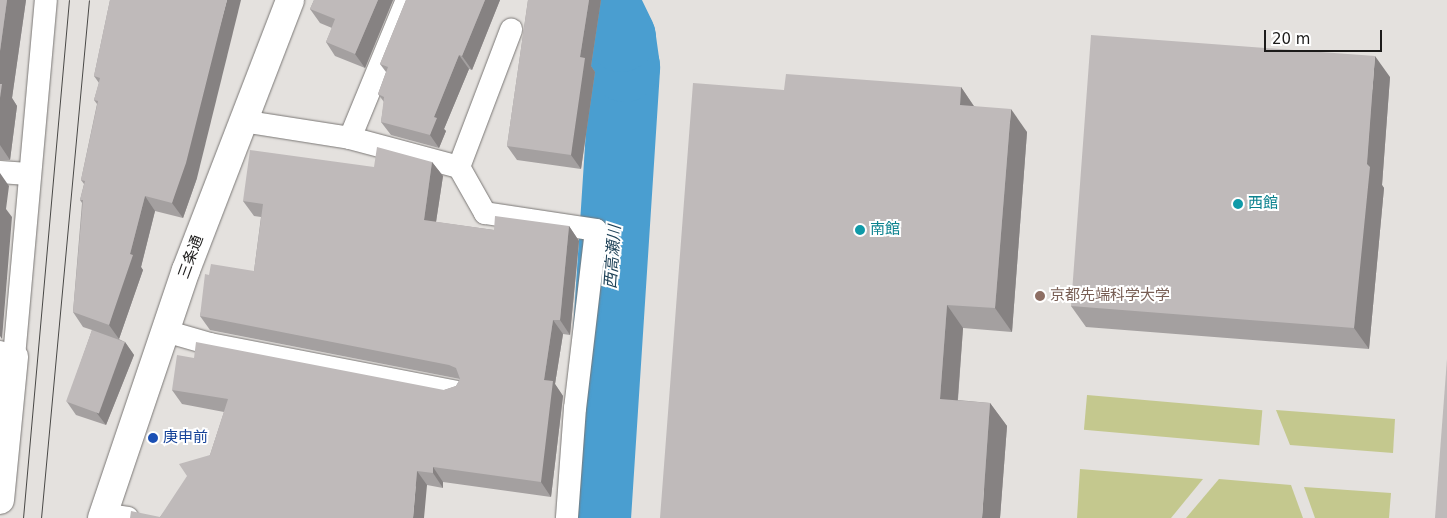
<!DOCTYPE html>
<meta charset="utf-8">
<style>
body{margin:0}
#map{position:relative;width:1447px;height:518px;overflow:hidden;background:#e4e1de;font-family:"DejaVu Sans","Noto Sans JP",sans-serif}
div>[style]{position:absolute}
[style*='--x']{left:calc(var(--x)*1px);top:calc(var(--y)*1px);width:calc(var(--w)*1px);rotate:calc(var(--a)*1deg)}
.green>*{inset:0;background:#c4c88e;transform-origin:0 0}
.river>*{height:70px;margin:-35px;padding:0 35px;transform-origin:35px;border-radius:35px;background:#4a9ed0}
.roads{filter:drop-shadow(0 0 1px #7a7775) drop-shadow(0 0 1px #7a7775)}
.service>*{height:22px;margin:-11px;padding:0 11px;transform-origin:11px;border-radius:11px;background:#fff}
.minor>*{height:28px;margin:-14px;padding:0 14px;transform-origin:14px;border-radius:14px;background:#fff}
.secondary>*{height:28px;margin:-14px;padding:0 14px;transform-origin:14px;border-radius:14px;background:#fff}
.tram>*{height:1px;margin:-0.5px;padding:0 0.5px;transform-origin:0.5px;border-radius:0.5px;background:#494846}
.wall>*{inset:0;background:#a4a0a0}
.shaded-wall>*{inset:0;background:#868282}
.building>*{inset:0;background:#bfbaba;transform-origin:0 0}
.dots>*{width:14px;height:14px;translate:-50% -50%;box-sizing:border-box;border:2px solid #fff;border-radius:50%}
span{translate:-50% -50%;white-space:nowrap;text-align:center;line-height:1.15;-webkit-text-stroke:4px #fff;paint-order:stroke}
.culture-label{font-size:15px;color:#0d838f}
.left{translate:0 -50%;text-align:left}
.street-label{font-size:15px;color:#1c1b1a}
.education-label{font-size:15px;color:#785e54}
.transit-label{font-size:15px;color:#164399}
.water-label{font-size:16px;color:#1b3f55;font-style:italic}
.scale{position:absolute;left:1264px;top:30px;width:118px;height:22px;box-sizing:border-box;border:2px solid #1c1b1a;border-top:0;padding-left:6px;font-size:15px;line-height:18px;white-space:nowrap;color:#1c1b1a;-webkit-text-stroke:4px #fff;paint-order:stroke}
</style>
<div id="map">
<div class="green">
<i style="left:1087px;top:395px;width:176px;height:35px;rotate:5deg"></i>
<i style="clip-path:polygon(1276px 410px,1395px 419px,1393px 453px,1290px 445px)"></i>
<i style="clip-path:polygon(1080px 469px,1203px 479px,1171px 518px,1077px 518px)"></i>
<i style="clip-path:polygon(1219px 479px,1291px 485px,1303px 518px,1186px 518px)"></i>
<i style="clip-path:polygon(1304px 487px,1391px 493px,1389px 518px,1315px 518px)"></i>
</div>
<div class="river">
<i style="--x:596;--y:518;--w:452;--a:-86.3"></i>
<i style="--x:625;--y:67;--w:30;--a:-98"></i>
<i style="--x:621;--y:37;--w:41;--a:-115.9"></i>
</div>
<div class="roads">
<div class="service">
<i style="--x:242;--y:121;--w:109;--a:8.9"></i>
<i style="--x:350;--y:138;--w:113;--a:14.9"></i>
<i style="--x:459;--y:167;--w:53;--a:60.5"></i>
<i style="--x:485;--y:213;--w:112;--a:8.7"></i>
<i style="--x:596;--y:230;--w:179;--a:96.7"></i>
<i style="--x:575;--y:408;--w:110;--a:94.2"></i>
<i style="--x:350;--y:138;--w:149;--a:-67.6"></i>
<i style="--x:459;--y:167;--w:147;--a:-69.2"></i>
<i style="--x:0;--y:172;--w:28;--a:4"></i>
<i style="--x:165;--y:331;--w:47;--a:16.1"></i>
<i style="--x:210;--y:344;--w:252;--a:11"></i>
<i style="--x:0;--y:352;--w:15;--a:20"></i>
<i style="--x:14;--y:357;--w:358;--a:-84.9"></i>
<i style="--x:103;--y:514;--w:25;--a:9"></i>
</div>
<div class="minor">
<i style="--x:0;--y:500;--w:144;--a:-84.4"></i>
</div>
<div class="secondary">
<i style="--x:102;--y:518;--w:262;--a:-71.3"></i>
<i style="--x:186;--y:270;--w:289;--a:-68.9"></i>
</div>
</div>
<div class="tram">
<i style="--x:23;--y:518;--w:520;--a:-84.93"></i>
<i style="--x:41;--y:518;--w:520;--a:-84.71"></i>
</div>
<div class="wall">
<i style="clip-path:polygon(0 0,26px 0,12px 98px,17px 106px,10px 160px,0 160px)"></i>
<i style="clip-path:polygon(110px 0,197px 178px,183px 218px,155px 211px,141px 267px,143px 270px,119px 339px,125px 342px,134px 355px,106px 425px,76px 415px,67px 402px,92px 330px,83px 327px,73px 312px,82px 203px,80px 200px,84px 184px,81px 180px,97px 104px,94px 100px,99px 83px,94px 76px)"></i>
<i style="clip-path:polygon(314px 0,393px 0,365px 68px,335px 56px,326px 42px,332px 28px,320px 23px,310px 9px)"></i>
<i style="clip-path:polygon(406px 0,500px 0,472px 70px,469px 69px,444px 129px,446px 131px,439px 148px,391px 135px,381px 122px,384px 102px,378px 94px,386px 72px,380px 64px)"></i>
<i style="clip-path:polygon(528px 0,601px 0,591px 66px,595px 72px,581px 169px,517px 160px,507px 146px)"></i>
<i style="clip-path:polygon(1390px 77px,1382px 185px,1384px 188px,1369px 349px,1086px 327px,1071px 306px)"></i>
<i style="clip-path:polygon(961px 87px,974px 106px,1027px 132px,1012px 332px,963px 328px,958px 400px,990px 403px,1007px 426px,1000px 518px,784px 90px)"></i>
<i style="clip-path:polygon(432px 162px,443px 176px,436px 222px,494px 230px,569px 226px,579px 241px,570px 335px,563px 334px,555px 384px,563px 396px,551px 497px,443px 482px,443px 488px,427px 485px,160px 517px,210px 455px,224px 412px,182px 404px,172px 390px,444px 390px,456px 386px,460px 379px,210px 330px,200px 316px,209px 275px,254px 271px,261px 217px,254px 216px,243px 201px,374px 167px)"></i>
</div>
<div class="shaded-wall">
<i style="clip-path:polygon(7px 0,26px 0,12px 98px,17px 106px,10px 160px,0 145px,0 51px)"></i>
<i style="clip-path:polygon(227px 0,241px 0,197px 178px,183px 218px,172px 203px)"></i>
<i style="clip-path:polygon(378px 0,393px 0,365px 68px,355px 54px)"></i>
<i style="clip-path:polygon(485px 0,500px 0,472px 70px,462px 56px)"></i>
<i style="clip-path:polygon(589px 0,601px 0,591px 66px,595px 72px,581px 169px,571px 155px,580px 57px)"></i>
<i style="clip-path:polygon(459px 55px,469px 69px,444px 129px,446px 131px,439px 148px,430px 135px,434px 117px)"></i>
<i style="clip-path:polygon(1375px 56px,1390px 77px,1382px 185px,1384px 188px,1369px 349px,1354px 328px)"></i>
<i style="clip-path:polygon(961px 87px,977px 111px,960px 105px)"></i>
<i style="clip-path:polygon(1011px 109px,1027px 132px,1012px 332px,995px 308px)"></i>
<i style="clip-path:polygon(432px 162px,443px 176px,434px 235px,424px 220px)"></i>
<i style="clip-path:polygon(0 173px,9px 186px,6px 209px,12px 217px,2px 339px,0 336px)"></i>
<i style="clip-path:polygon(145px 196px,155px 211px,141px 267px,143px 270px,119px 339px,109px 325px,130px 254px)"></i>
<i style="clip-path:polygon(569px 226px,579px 241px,570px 335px,560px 320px)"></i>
<i style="clip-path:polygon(947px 305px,963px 328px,956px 422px,940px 399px)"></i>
<i style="clip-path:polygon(553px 320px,563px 334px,555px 384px,563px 396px,551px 497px,541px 482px,544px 380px)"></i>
<i style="clip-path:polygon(125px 342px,134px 355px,106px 425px,96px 412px)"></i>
<i style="clip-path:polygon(990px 403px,1007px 426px,1000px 518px,982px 518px)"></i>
<i style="clip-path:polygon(433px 467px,443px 482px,443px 488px,433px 473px)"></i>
<i style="clip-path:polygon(417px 471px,427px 485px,424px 518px,413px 518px)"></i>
</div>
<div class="building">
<i style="clip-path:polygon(0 0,7px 0,0 51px)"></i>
<i style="clip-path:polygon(110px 0,227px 0,186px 163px,172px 203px,145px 196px,130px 254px,133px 255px,109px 325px,73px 312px,83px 200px,80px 200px,85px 181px,81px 180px,98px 101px,94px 100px,100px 78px,94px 76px)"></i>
<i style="clip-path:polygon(314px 0,378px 0,355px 54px,326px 42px,335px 19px,310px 9px)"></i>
<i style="clip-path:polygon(406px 0,485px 0,462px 56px,459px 55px,434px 117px,437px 118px,430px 135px,381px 122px,384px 97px,378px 94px,388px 67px,380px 64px)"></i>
<i style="clip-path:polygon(528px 0,589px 0,580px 57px,585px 58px,571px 155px,507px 146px)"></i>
<i style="clip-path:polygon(1091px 35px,1375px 56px,1367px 164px,1370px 167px,1354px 328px,1071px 306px)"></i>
<i style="clip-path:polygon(786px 74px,961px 87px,960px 105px,1011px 109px,995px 308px,947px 305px,940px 399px,990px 403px,982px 518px,660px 518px,693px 83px,784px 90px)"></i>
<i style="clip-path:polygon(0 84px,2px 84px,0 98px)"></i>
<i style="clip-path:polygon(377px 147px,432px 162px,424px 220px,494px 230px,495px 216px,569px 226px,560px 320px,553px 320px,544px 380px,553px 381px,541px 482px,433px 467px,433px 473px,417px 471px,413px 518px,130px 518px,131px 511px,160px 517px,187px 476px,179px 464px,210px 455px,228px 399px,172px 390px,177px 355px,194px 358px,196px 342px,444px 390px,456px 386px,460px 379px,456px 368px,449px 365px,200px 316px,205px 274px,209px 275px,211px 264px,254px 271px,263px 204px,243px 201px,250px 150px,374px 167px)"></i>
<i style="left:92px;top:330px;width:35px;height:76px;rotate:20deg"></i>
<i style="clip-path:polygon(1447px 359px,1447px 518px,1435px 518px)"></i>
</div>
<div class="dots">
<i style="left:1238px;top:204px;background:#0f9aa8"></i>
<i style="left:860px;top:230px;background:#0f9aa8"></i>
<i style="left:1040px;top:296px;background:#8d6e63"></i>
<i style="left:153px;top:438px;background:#1a4fb4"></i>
</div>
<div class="culture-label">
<span class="left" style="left:1248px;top:204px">西館</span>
<span class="left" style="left:870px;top:230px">南館</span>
</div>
<div class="street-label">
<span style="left:191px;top:257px;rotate:-70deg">三条通</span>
</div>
<div class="education-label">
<span class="left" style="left:1050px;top:296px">京都先端科学大学</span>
</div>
<div class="transit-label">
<span class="left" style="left:163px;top:438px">庚申前</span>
</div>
<div class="water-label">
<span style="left:613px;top:257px;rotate:-86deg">西高瀬川</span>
</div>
<div class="scale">20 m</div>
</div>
